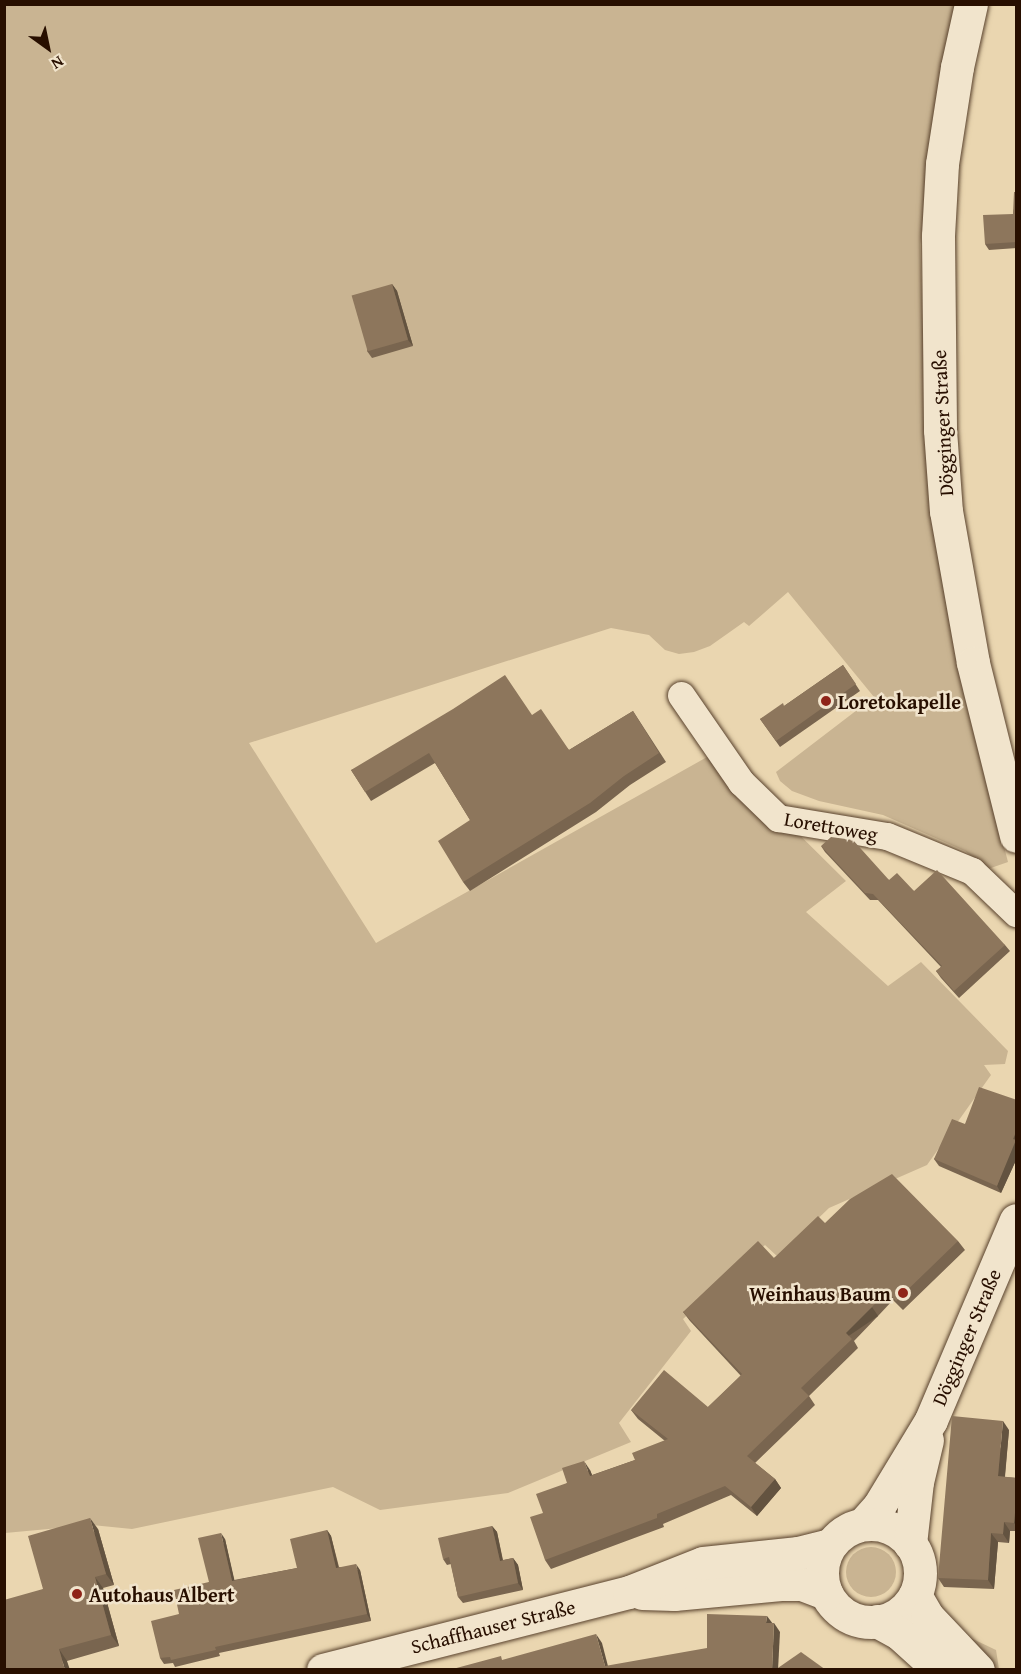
<!DOCTYPE html>
<meta charset="utf-8">
<style>
body{margin:0}
#map{position:relative;width:1021px;height:1674px;overflow:hidden;background:#ead6b0;font-family:"Gentium Book Plus",serif}
div>[style]{position:absolute}
[style*='--x']{left:calc(var(--x)*1px);top:calc(var(--y)*1px);width:calc(var(--w)*1px);rotate:calc(var(--a)*1deg)}
.green>*{inset:0;background:#c9b492}
.round{border-radius:50%}
.roads{filter:drop-shadow(0 0 2px #58412c) drop-shadow(0 0 2px #58412c)}
.street>*{height:27px;margin:-13.5px;padding:0 13.5px;transform-origin:13.5px;border-radius:13.5px;background:#f1e4cc}
.secondary>*{height:33px;margin:-16.5px;padding:0 16.5px;transform-origin:16.5px;border-radius:16.5px;background:#f1e4cc}
.secondary>.ring{margin:-16.5px;padding:0;box-sizing:content-box;background:none;border:33px solid #f1e4cc;border-radius:50%}
.wall>*{inset:0;background:#79654f}
.shaded-wall>*{inset:0;background:#635340;transform-origin:0 0}
.building>*{inset:0;background:#8d765c;transform-origin:0 0}
.dots>*{width:16px;height:16px;translate:-50% -50%;box-sizing:border-box;border:3px solid #f1e4cc;border-radius:50%}
span{translate:-50% -50%;white-space:nowrap;text-align:center;line-height:1.15;-webkit-text-stroke:5px #f1e4cc;paint-order:stroke}
.street-label{font-size:20px;color:#280f00}
.poi-label{font-size:20px;color:#280f00;font-weight:700}
.left{translate:0 -50%;text-align:left}
.right{translate:-100% -50%;text-align:right}
.frame{position:absolute;inset:0;border:6px solid #280f00;pointer-events:none}
.north{position:absolute;left:18px;top:18px;width:60px;height:60px;-webkit-text-stroke:4px #f1e4cc;paint-order:stroke;rotate:147deg;font-size:16px;font-weight:700;line-height:24px;text-align:center;color:#280f00}
.north::after{content:'';display:block;margin:auto;width:21px;height:27px;background:#280f00;clip-path:polygon(50% 0,100% 100%,50% 72%,0 100%)}
</style>
<div id="map">
<div class="green">
<i style="clip-path:polygon(5px 5px,957px 5px,931px 160px,920px 245px,929px 506px,957px 665px,1008px 862px,988px 869px,965px 851px,883px 815px,819px 801px,792px 791px,780px 781px,776px 772px,874px 697px,788px 592px,749px 626px,744px 622px,710px 646px,694px 652px,679px 654px,665px 650px,649px 635px,611px 628px,249px 743px,376px 943px,716px 752px,846px 881px,806px 912px,888px 986px,921px 962px,1008px 1051px,1005px 1064px,984px 1065px,991px 1075px,927px 1165px,829px 1208px,778px 1257px,765px 1245px,683px 1319px,691px 1331px,619px 1423px,631px 1442px,508px 1493px,380px 1510px,333px 1487px,132px 1529px,92px 1525px,5px 1533px)"></i>
<i class="round" style="left:846px;top:1547px;width:50px;height:50px"></i>
<i style="clip-path:polygon(956px 1631px,996px 1650px,999px 1669px,991px 1669px)"></i>
</div>
<div class="roads">
<div class="street">
<i style="--x:681;--y:695;--w:106;--a:55.4"></i>
<i style="--x:741;--y:782;--w:52;--a:44.2"></i>
<i style="--x:778;--y:818;--w:110;--a:9.4"></i>
<i style="--x:887;--y:836;--w:92;--a:22.4"></i>
<i style="--x:972;--y:871;--w:61;--a:43.7"></i>
</div>
<div class="secondary">
<i style="--x:971;--y:4;--w:65;--a:102.5"></i>
<i style="--x:957;--y:67;--w:98;--a:98.8"></i>
<i style="--x:942;--y:164;--w:72;--a:93.2"></i>
<i style="--x:938;--y:236;--w:194;--a:89.4"></i>
<i style="--x:940;--y:430;--w:81;--a:85.8"></i>
<i style="--x:946;--y:511;--w:154;--a:79.9"></i>
<i style="--x:973;--y:663;--w:178;--a:76"></i>
<i style="--x:863;--y:1524;--w:24;--a:-48"></i>
<i style="--x:879;--y:1506;--w:100;--a:-58.8"></i>
<i style="--x:931;--y:1420;--w:217;--a:-67"></i>
<i class="ring" style="left:822px;top:1524px;width:65px;height:65px"></i>
<i style="--x:910;--y:1544;--w:62;--a:-83.6"></i>
<i style="--x:917;--y:1482;--w:43;--a:-76.6"></i>
<i style="--x:642;--y:1593;--w:32;--a:2"></i>
<i style="--x:674;--y:1594;--w:107;--a:-5.3"></i>
<i style="--x:781;--y:1584;--w:21;--a:0"></i>
<i style="--x:802;--y:1584;--w:26;--a:21"></i>
<i style="--x:915;--y:1595;--w:24;--a:60"></i>
<i style="--x:927;--y:1616;--w:74;--a:46.6"></i>
<i style="--x:877;--y:1621;--w:26;--a:29"></i>
<i style="--x:900;--y:1634;--w:54;--a:42"></i>
<i style="--x:323;--y:1670;--w:316;--a:-14.3"></i>
<i style="--x:629;--y:1592;--w:79;--a:-21.4"></i>
<i style="--x:703;--y:1563;--w:96;--a:-6"></i>
<i style="--x:798;--y:1553;--w:33;--a:-14"></i>
</div>
</div>
<div class="wall">
<i style="clip-path:polygon(1017px 192px,1017px 248px,989px 250px,985px 244px,1013px 214px)"></i>
<i style="clip-path:polygon(392px 284px,397px 291px,413px 346px,372px 358px,367px 351px)"></i>
<i style="clip-path:polygon(843px 665px,860px 691px,780px 747px,760px 719px,784px 706px)"></i>
<i style="clip-path:polygon(633px 711px,666px 762px,630px 785px,596px 812px,470px 891px,463px 882px,470px 820px,435px 763px,371px 801px,351px 770px,532px 715px,569px 750px)"></i>
<i style="clip-path:polygon(821px 846px,889px 880px,914px 891px,1005px 945px,1010px 951px,959px 998px,941px 978px,936px 971px,941px 967px,878px 900px,870px 900px,825px 852px)"></i>
<i style="clip-path:polygon(1017px 1100px,1017px 1158px,1001px 1193px,939px 1166px,934px 1159px,965px 1124px)"></i>
<i style="clip-path:polygon(825px 1223px,958px 1241px,965px 1250px,903px 1310px,893px 1300px,878px 1316px,854px 1341px,858px 1348px,809px 1396px,815px 1405px,755px 1463px,775px 1479px,781px 1488px,757px 1516px,731px 1495px,663px 1524px,664px 1527px,551px 1569px,545px 1560px,543px 1513px,567px 1483px,590px 1470px,592px 1475px,635px 1460px,665px 1441px,638px 1419px,631px 1410px,708px 1407px,741px 1376px,690px 1321px,683px 1312px,774px 1258px)"></i>
<i style="clip-path:polygon(1009px 1430px,1005px 1477px,1017px 1478px,1017px 1531px,1010px 1531px,1009px 1543px,998px 1542px,994px 1589px,944px 1587px,938px 1578px)"></i>
<i style="clip-path:polygon(492px 1526px,497px 1532px,503px 1560px,513px 1558px,518px 1565px,523px 1590px,463px 1603px,458px 1597px,451px 1564px,447px 1565px,443px 1559px)"></i>
<i style="clip-path:polygon(98px 1529px,114px 1585px,103px 1588px,119px 1646px,67px 1661px,4px 1670px,43px 1589px)"></i>
<i style="clip-path:polygon(327px 1530px,331px 1536px,339px 1567px,360px 1570px,371px 1621px,219px 1653px,220px 1656px,175px 1667px,173px 1663px,164px 1664px,160px 1658px,179px 1614px,209px 1582px,225px 1539px,234px 1580px,297px 1568px)"></i>
</div>
<div class="shaded-wall">
<i style="clip-path:polygon(392px 284px,397px 291px,413px 346px,408px 340px)"></i>
<i style="clip-path:polygon(1017px 1129px,1017px 1158px,1001px 1193px,997px 1186px)"></i>
<i style="left:872px;top:1307px;width:11px;height:37px;rotate:56deg"></i>
<i style="clip-path:polygon(1003px 1421px,1009px 1430px,1004px 1485px,998px 1476px)"></i>
<i style="clip-path:polygon(584px 1461px,590px 1470px,596px 1485px,590px 1476px)"></i>
<i style="clip-path:polygon(775px 1479px,781px 1488px,757px 1516px,751px 1507px)"></i>
<i style="clip-path:polygon(1017px 1492px,1017px 1526px,1014px 1523px)"></i>
<i style="clip-path:polygon(90px 1518px,98px 1529px,114px 1585px,106px 1574px)"></i>
<i style="clip-path:polygon(1004px 1522px,1010px 1531px,1009px 1543px,1003px 1534px)"></i>
<i style="clip-path:polygon(492px 1526px,497px 1532px,504px 1567px,500px 1561px)"></i>
<i style="clip-path:polygon(327px 1530px,331px 1536px,340px 1574px,336px 1568px)"></i>
<i style="clip-path:polygon(221px 1533px,225px 1539px,236px 1587px,232px 1581px)"></i>
<i style="clip-path:polygon(991px 1533px,998px 1542px,994px 1589px,988px 1580px)"></i>
<i style="clip-path:polygon(513px 1558px,518px 1565px,523px 1590px,518px 1583px)"></i>
<i style="clip-path:polygon(356px 1564px,360px 1570px,371px 1621px,367px 1614px)"></i>
<i style="clip-path:polygon(95px 1577px,103px 1588px,119px 1646px,111px 1635px)"></i>
<i style="clip-path:polygon(767px 1616px,773px 1624px,766px 1623px)"></i>
<i style="clip-path:polygon(774px 1623px,780px 1632px,778px 1670px,772px 1670px)"></i>
<i style="clip-path:polygon(596px 1634px,602px 1643px,609px 1670px,605px 1666px)"></i>
<i style="clip-path:polygon(59px 1649px,67px 1661px,70px 1670px,65px 1670px)"></i>
</div>
<div class="building">
<i style="clip-path:polygon(1014px 192px,1017px 192px,1017px 242px,985px 244px,983px 215px,1013px 214px)"></i>
<i style="left:392px;top:284px;width:58px;height:42px;rotate:74deg"></i>
<i style="clip-path:polygon(843px 665px,856px 684px,776px 741px,760px 719px,783px 703px,784px 706px)"></i>
<i style="clip-path:polygon(505px 675px,532px 715px,541px 709px,569px 750px,633px 711px,659px 753px,624px 776px,590px 803px,463px 882px,438px 841px,470px 820px,429px 753px,365px 792px,351px 770px,453px 709px)"></i>
<i style="clip-path:polygon(831px 837px,853px 840px,889px 880px,897px 873px,914px 891px,937px 870px,1005px 945px,954px 991px,936px 971px,942px 966px,873px 894px,865px 893px,821px 846px)"></i>
<i style="clip-path:polygon(979px 1087px,1017px 1100px,1017px 1129px,1013px 1139px,1016px 1140px,997px 1186px,934px 1159px,952px 1119px,965px 1124px)"></i>
<i style="clip-path:polygon(892px 1174px,958px 1241px,896px 1301px,887px 1291px,872px 1307px,846px 1333px,852px 1339px,801px 1388px,809px 1396px,747px 1456px,775px 1479px,751px 1507px,725px 1486px,657px 1514px,657px 1518px,545px 1560px,530px 1517px,543px 1513px,536px 1494px,567px 1483px,562px 1468px,584px 1461px,590px 1476px,635px 1460px,632px 1453px,668px 1439px,631px 1410px,664px 1370px,708px 1407px,742px 1374px,683px 1312px,758px 1241px,774px 1258px,818px 1216px,825px 1223px,850px 1199px)"></i>
<i style="clip-path:polygon(952px 1416px,1003px 1421px,998px 1476px,1017px 1478px,1017px 1492px,1014px 1523px,1004px 1522px,1003px 1534px,991px 1533px,988px 1580px,938px 1578px)"></i>
<i style="clip-path:polygon(90px 1518px,106px 1574px,95px 1577px,111px 1635px,59px 1649px,65px 1670px,4px 1670px,4px 1600px,43px 1589px,28px 1536px)"></i>
<i style="clip-path:polygon(492px 1526px,500px 1561px,513px 1558px,518px 1583px,458px 1597px,449px 1557px,443px 1559px,438px 1538px)"></i>
<i style="clip-path:polygon(327px 1530px,336px 1568px,356px 1564px,367px 1614px,215px 1647px,216px 1650px,171px 1660px,170px 1657px,160px 1658px,151px 1621px,179px 1614px,174px 1590px,209px 1582px,198px 1538px,221px 1533px,232px 1581px,297px 1568px,290px 1539px)"></i>
<i style="clip-path:polygon(707px 1614px,767px 1616px,766px 1623px,774px 1623px,772px 1670px,449px 1670px,501px 1656px,502px 1660px,596px 1634px,605px 1666px,707px 1648px)"></i>
<i style="clip-path:polygon(801px 1652px,826px 1670px,775px 1670px)"></i>
</div>
<div class="dots">
<i style="left:826px;top:701px;background:#8f2418"></i>
<i style="left:903px;top:1293px;background:#8f2418"></i>
<i style="left:77px;top:1594px;background:#8f2418"></i>
</div>
<div class="street-label">
<span style="left:942px;top:423px;rotate:-93deg">Dögginger Straße</span>
<span style="left:831px;top:826px;rotate:10deg">Lorettoweg</span>
<span style="left:966px;top:1337px;rotate:-67deg">Dögginger Straße</span>
<span style="left:493px;top:1626px;rotate:-14deg">Schaffhauser Straße</span>
</div>
<div class="poi-label">
<span class="left" style="left:838px;top:701px">Loretokapelle</span>
<span class="right" style="left:891px;top:1293px">Weinhaus Baum</span>
<span class="left" style="left:89px;top:1594px">Autohaus Albert</span>
</div>
<div class="frame"></div>
<div class="north">N</div>
</div>
